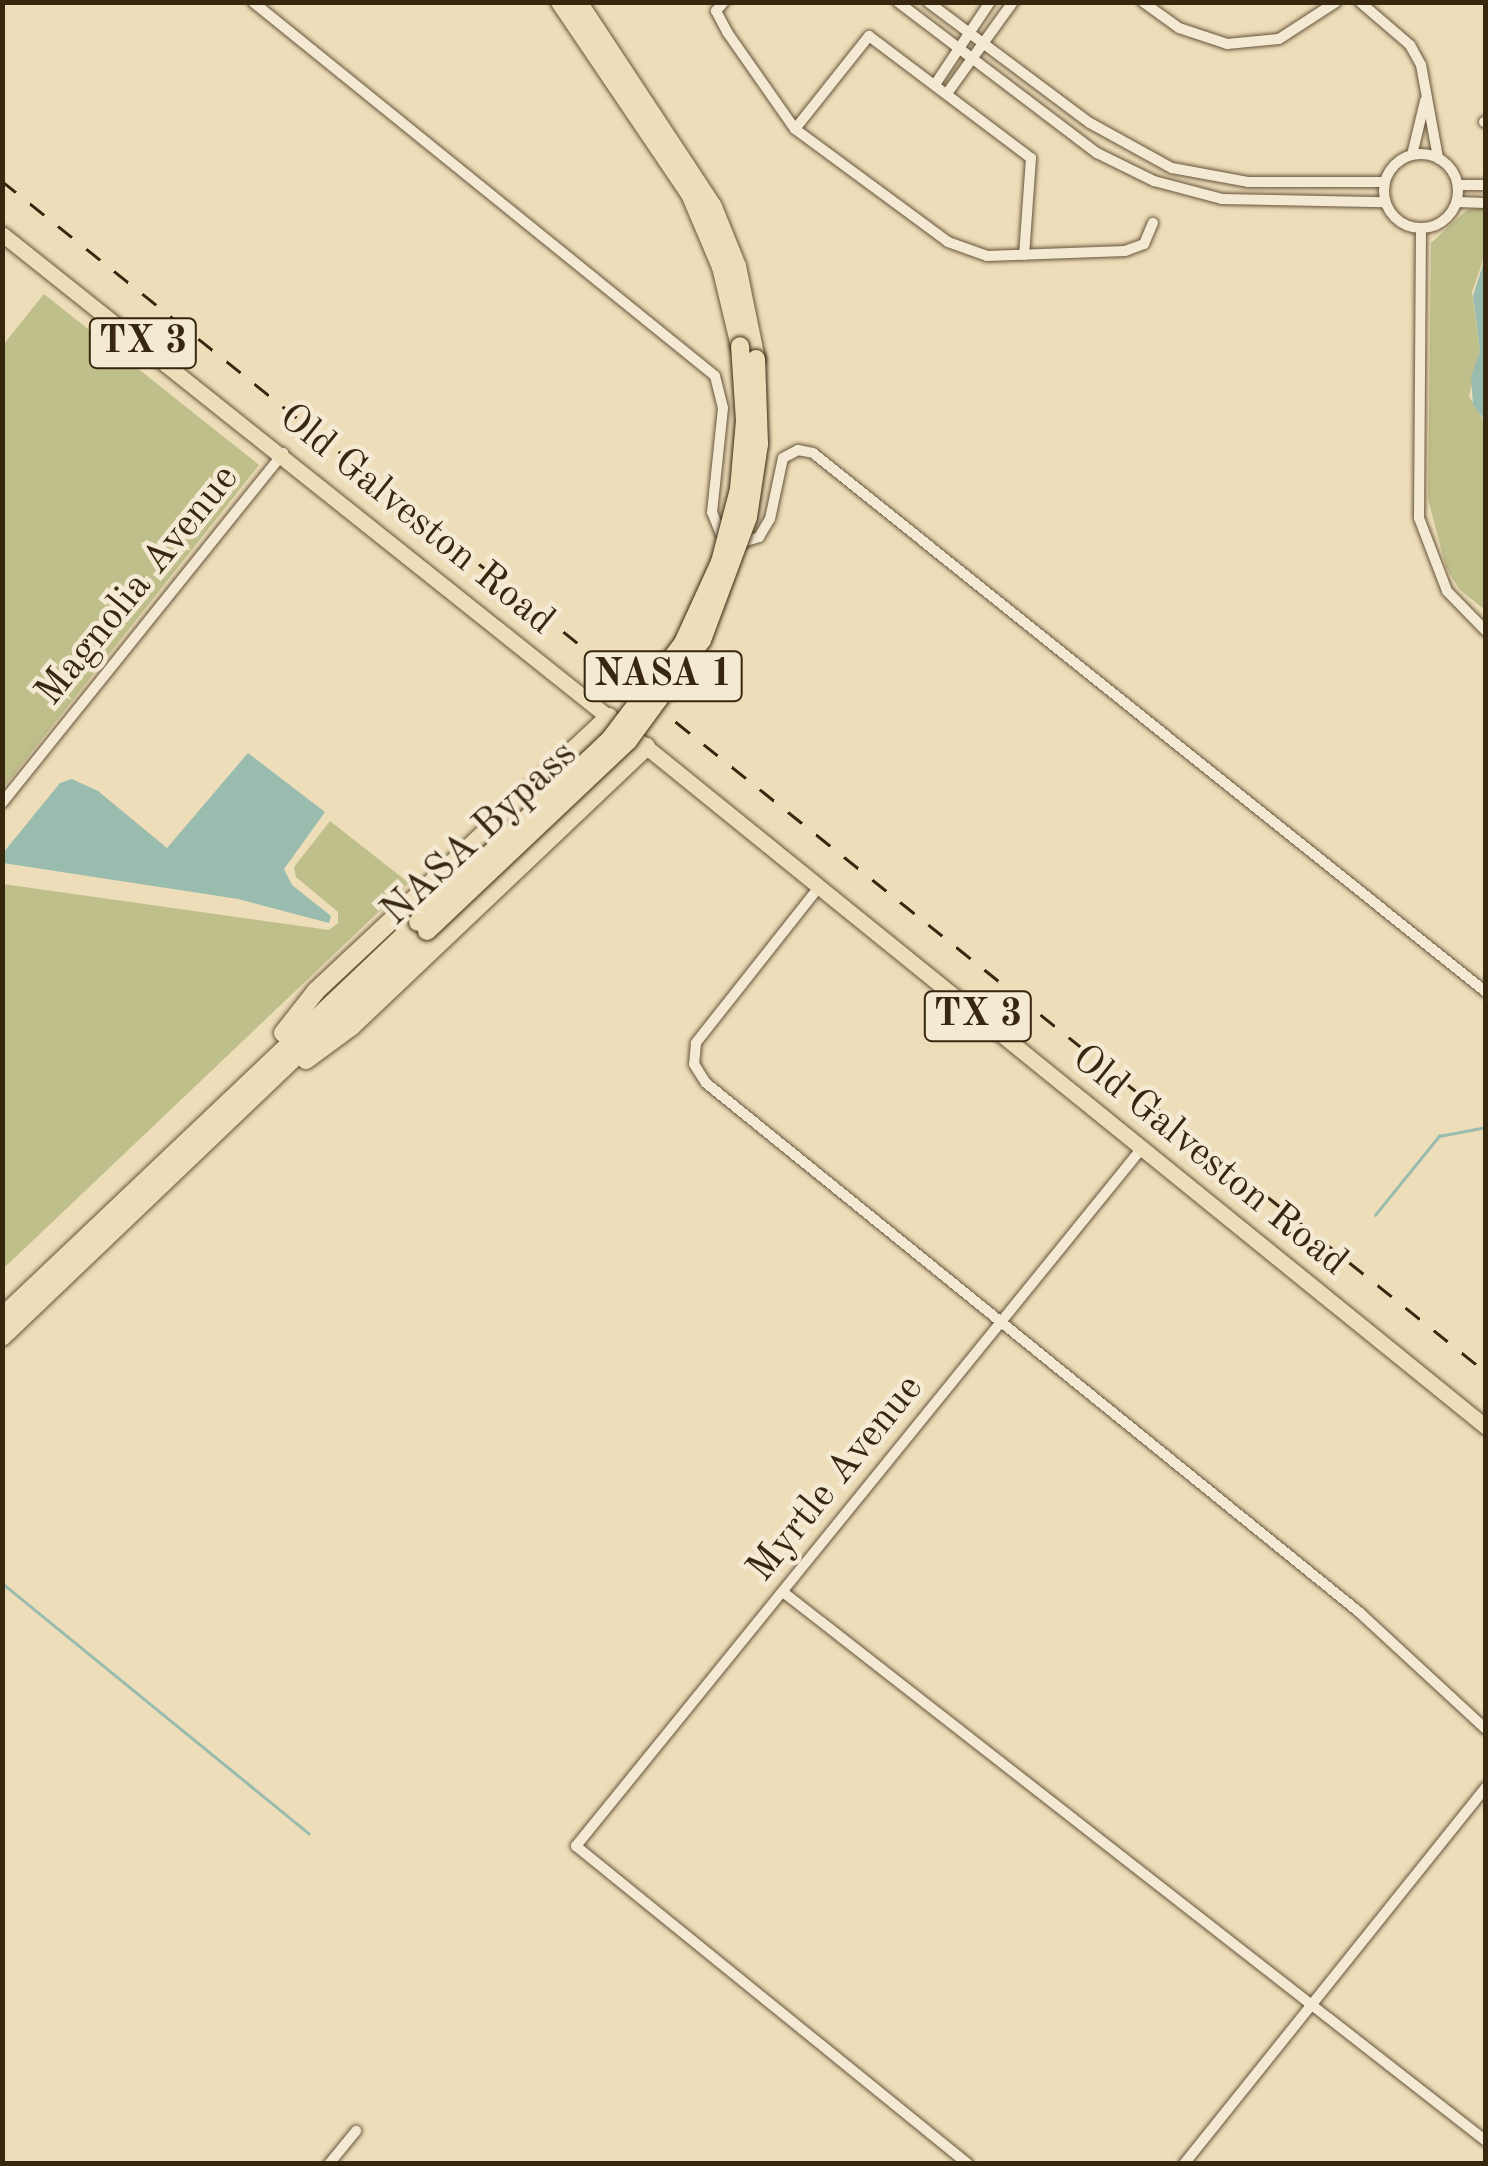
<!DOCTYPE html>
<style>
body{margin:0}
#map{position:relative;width:1488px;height:2166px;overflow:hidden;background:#eeddb9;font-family:"Old Standard TT",serif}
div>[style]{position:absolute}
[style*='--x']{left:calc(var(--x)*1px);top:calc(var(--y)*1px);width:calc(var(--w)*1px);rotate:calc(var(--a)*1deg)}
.green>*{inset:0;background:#bfbf8b}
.water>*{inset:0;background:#99bcae}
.stream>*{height:2.5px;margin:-1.25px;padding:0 1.25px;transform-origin:1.25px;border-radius:1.25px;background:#99bcae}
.roads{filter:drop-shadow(0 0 2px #66543a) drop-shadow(0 0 2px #66543a)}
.street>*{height:10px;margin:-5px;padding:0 5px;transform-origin:5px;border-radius:5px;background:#f4e9d2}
.street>.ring{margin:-5px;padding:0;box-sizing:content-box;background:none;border:10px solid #f4e9d2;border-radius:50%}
.primary>*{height:15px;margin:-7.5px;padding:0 7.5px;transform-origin:7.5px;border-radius:7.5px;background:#eeddb9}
.highway>*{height:18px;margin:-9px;padding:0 9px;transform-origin:9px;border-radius:9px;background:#eeddb9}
.rail>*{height:2.5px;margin-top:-1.25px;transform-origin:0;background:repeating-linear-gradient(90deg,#38270f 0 18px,transparent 0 36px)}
.bridges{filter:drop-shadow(0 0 2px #38270f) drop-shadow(0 0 2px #38270f)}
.highway-bridge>*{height:18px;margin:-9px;padding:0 9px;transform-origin:9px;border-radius:9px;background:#eeddb9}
span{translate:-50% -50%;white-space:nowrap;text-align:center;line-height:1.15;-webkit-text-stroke:9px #f4e9d2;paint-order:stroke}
.shield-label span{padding:2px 8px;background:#f4e9d2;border:2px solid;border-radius:8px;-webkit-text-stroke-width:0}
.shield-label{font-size:38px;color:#38270f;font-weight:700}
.street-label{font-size:40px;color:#38270f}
.frame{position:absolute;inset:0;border:5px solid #38270f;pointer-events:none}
</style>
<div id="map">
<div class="green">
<i style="clip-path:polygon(1485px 207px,1485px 255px,1472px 292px,1480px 351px,1469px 396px,1485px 424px,1485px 610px,1459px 589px,1446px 567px,1428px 499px,1431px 243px,1467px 210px)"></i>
<i style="clip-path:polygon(44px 294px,259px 465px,3px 788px,3px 345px)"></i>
<i style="clip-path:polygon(330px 821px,409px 883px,3px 1269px,3px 884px,329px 930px,338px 923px,338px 912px,296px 877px,294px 867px)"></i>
</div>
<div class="water">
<i style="clip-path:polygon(1485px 258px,1485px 421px,1473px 405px,1471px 377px,1480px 351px,1473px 296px)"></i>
<i style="clip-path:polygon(248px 753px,325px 812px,284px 869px,292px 885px,331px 916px,329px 923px,238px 899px,3px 863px,3px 853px,60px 783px,72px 779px,98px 791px,167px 848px)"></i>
</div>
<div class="stream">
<i style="--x:1375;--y:1215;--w:102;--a:-51"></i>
<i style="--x:1439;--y:1136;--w:48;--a:-10.8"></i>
<i style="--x:2;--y:1583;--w:396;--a:39.2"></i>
</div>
<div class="roads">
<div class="street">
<i style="--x:253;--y:2;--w:594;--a:38.99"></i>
<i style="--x:715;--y:376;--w:33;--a:76"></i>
<i style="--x:723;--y:408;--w:105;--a:96"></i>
<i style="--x:712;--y:512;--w:22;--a:68"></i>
<i style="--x:720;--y:532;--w:28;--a:19"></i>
<i style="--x:746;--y:541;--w:14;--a:-17"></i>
<i style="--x:759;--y:537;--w:21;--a:-59"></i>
<i style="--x:770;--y:519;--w:62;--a:-78"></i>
<i style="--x:783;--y:458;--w:17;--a:-28"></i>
<i style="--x:798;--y:450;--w:15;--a:11"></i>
<i style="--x:813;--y:453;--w:862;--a:38.69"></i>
<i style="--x:724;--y:2;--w:12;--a:132"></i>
<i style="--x:716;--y:11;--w:24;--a:62"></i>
<i style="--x:727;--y:32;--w:118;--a:55"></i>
<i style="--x:795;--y:129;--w:190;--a:36.4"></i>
<i style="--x:948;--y:242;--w:41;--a:19.7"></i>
<i style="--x:987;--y:256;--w:138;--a:-2.1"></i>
<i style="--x:1125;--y:251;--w:20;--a:-20"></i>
<i style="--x:1144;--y:244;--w:23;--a:-67"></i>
<i style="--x:898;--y:2;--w:250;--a:37.2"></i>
<i style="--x:1097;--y:153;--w:64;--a:26.2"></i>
<i style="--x:1154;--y:181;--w:70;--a:14.8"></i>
<i style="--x:1222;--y:199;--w:163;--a:1.1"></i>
<i style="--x:928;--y:2;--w:202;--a:36.8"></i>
<i style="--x:1090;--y:123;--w:94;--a:28.8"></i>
<i style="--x:1172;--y:168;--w:77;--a:10.4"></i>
<i style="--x:1248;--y:182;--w:137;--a:0"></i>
<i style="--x:1143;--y:2;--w:44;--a:35.8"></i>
<i style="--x:1179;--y:28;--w:51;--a:18.4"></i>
<i style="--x:1227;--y:44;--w:52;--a:-5.5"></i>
<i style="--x:1279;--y:39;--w:68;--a:-33"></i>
<i style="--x:1360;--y:2;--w:66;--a:40.7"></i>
<i style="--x:1410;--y:45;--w:23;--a:61"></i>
<i style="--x:1421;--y:65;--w:95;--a:79.6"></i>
<i style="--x:936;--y:83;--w:97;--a:-56.3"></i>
<i style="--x:948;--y:92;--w:111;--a:-54.2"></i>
<i style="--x:1484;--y:122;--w:2;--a:-27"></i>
<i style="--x:795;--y:129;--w:119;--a:-51.5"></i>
<i style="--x:869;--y:36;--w:203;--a:37"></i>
<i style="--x:1031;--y:158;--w:97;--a:94.1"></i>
<i class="ring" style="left:1384px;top:154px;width:64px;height:64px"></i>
<i style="--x:1412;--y:155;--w:56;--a:-76.5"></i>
<i style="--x:1458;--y:185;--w:28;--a:0"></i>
<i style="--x:1457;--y:202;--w:29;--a:2"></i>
<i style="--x:1421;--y:229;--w:289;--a:90.4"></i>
<i style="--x:1419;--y:518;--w:78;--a:69"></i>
<i style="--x:1447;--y:591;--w:56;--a:45.7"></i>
<i style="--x:2;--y:803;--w:449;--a:-51.2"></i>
<i style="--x:819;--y:887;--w:199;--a:128.3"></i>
<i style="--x:696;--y:1043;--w:21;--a:95"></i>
<i style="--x:694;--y:1064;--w:22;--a:58"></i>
<i style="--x:706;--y:1083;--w:840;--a:39.01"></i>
<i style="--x:1359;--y:1612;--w:173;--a:42.7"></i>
<i style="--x:783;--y:1592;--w:892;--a:37.99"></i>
<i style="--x:329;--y:2164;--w:43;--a:-50.7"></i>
<i style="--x:968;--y:2164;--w:505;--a:-140.95"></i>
<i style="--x:576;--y:1846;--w:899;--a:-50.96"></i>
<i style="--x:1184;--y:2164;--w:483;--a:-51.3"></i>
</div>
<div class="primary">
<i style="--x:2;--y:234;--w:786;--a:38.55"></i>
<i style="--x:639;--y:741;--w:1090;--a:39"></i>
</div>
<div class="highway">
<i style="--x:560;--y:2;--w:232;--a:55.9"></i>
<i style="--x:690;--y:194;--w:79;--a:67"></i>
<i style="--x:721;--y:267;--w:81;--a:76.5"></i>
<i style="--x:578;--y:2;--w:245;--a:56.6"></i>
<i style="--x:713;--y:207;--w:64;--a:67.9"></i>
<i style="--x:737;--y:266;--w:95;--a:78.5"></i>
<i style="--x:283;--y:1033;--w:53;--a:-51.8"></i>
<i style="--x:316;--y:991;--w:401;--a:-43.1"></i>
<i style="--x:306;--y:1060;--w:56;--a:-36.3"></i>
<i style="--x:351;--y:1027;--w:407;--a:-43.5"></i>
<i style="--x:2;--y:1317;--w:574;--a:-43.52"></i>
<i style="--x:2;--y:1337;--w:588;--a:-43.69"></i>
</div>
</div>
<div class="rail">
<i style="--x:2;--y:181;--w:1903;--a:38.75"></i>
</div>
<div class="bridges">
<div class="highway-bridge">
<i style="--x:418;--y:922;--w:267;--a:-43.6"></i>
<i style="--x:611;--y:738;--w:119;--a:-52.8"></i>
<i style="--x:683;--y:643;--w:89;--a:-65.4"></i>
<i style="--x:720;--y:562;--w:75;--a:-75.4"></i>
<i style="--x:739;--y:489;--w:68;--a:-85"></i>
<i style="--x:745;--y:421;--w:75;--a:-93.8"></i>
<i style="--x:427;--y:931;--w:277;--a:-43.4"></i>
<i style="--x:628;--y:741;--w:125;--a:-53.8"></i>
<i style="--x:702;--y:640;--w:131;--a:-69.5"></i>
<i style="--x:748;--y:517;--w:74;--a:-81.4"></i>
<i style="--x:759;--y:444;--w:85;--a:-92"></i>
</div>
</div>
<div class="shield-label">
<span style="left:143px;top:343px">TX 3</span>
<span style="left:663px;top:676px">NASA 1</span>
<span style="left:978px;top:1016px">TX 3</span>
</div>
<div class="street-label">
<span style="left:416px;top:520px;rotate:39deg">Old Galveston Road</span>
<span style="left:138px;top:586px;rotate:-51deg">Magnolia Avenue</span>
<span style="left:480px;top:834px;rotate:-43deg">NASA Bypass</span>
<span style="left:1209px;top:1161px;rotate:39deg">Old Galveston Road</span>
<span style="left:836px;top:1479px;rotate:-51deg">Myrtle Avenue</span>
</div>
<div class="frame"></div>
</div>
